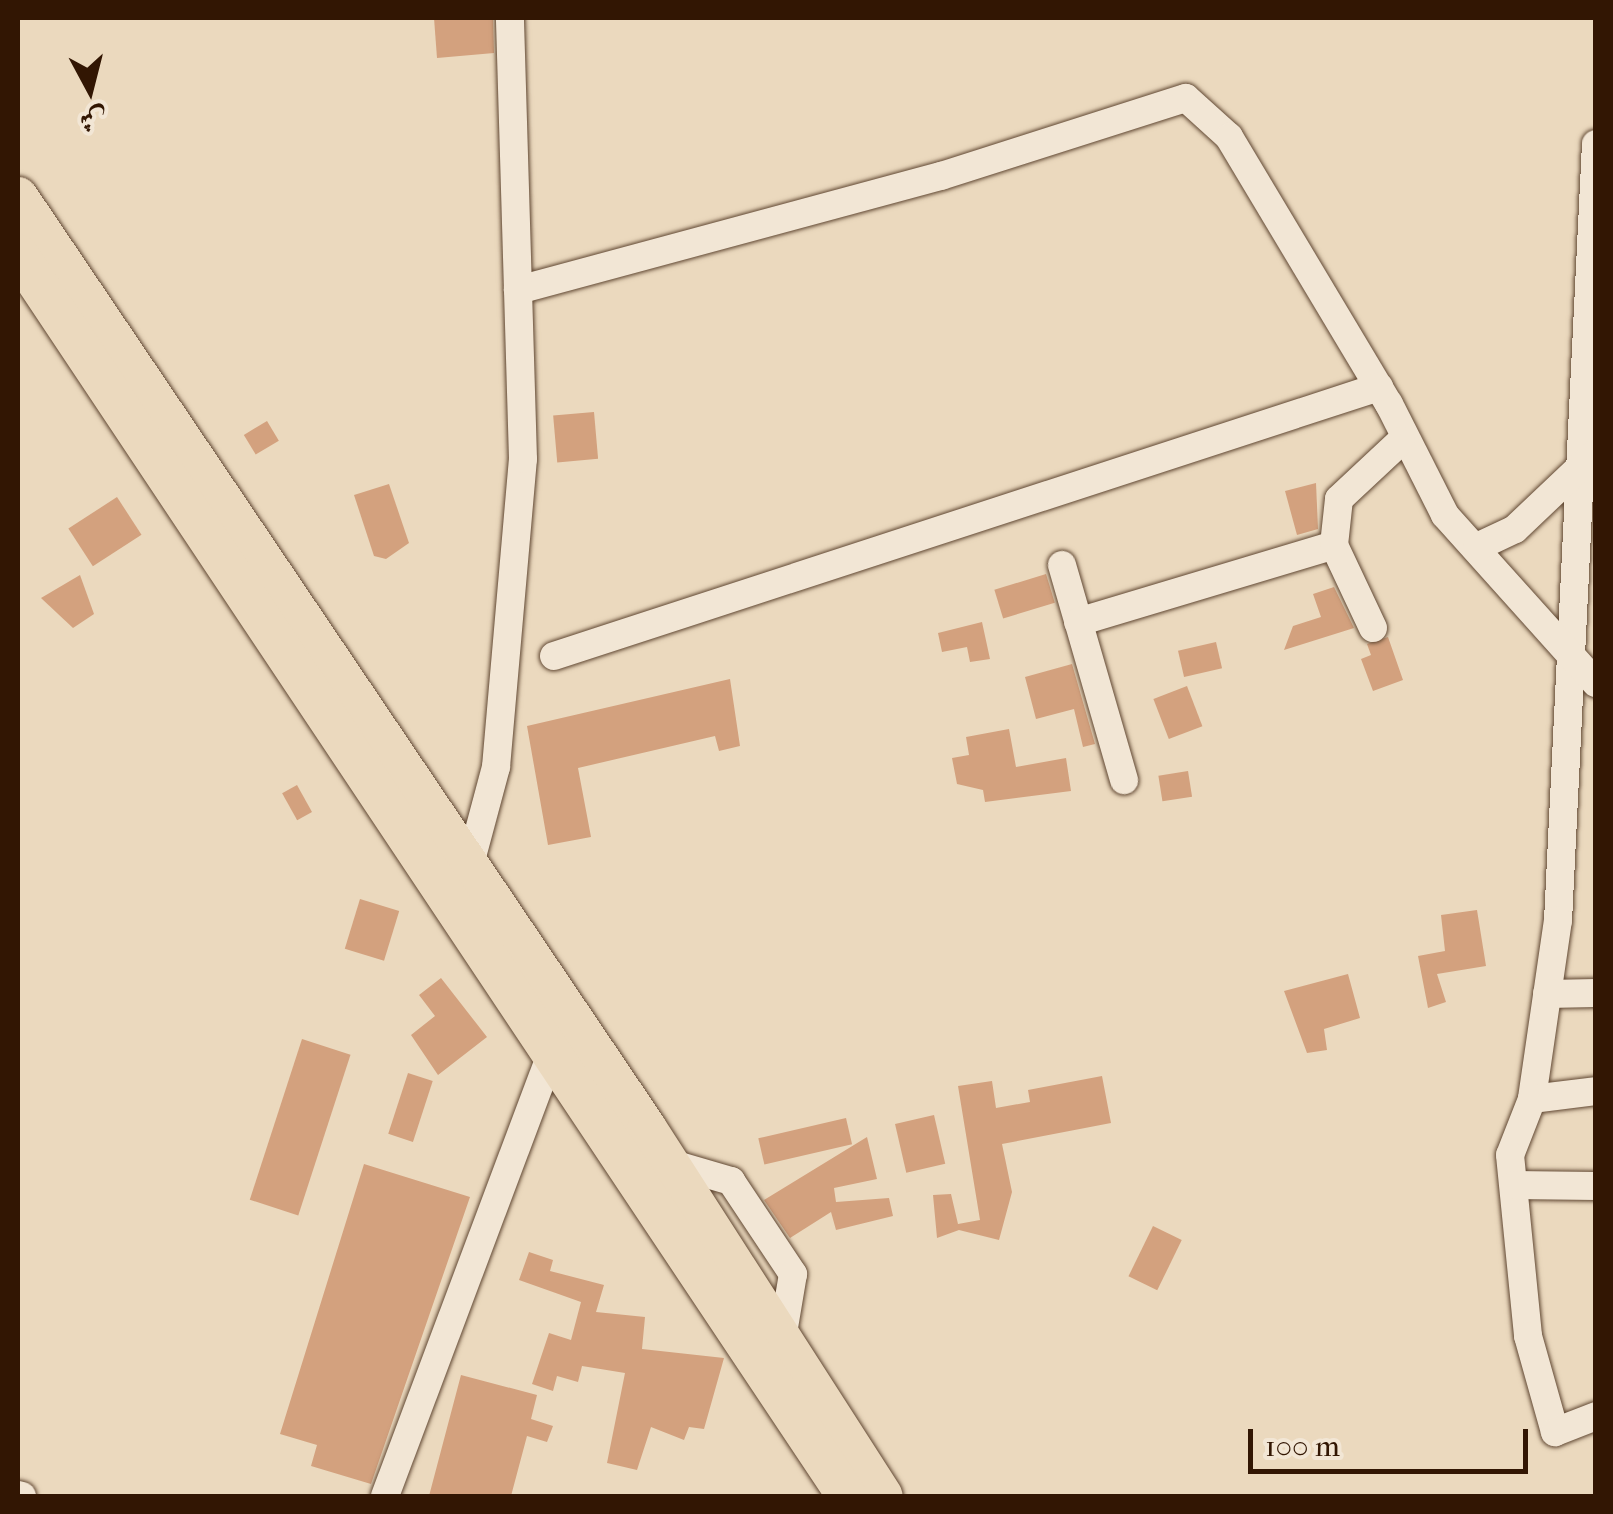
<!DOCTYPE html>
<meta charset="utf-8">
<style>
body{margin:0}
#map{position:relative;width:1613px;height:1514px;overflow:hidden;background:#ebd9be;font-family:"IM FELL French Canon",Amiri,serif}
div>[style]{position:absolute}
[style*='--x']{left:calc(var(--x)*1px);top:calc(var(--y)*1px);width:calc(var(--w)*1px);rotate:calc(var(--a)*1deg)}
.building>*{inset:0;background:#d3a17e;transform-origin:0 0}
.roads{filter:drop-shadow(0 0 2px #604732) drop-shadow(0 0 2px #604732)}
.minor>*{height:28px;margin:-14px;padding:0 14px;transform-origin:14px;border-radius:14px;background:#f2e6d5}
.highway>*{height:40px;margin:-20px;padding:0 20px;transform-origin:20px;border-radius:20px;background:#ebd9be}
span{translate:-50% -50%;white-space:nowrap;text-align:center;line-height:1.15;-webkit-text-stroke:8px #f2e6d5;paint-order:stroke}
.frame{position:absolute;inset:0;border:20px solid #321603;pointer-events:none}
.north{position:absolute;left:40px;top:40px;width:100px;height:100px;-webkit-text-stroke:8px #f2e6d5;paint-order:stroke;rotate:173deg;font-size:28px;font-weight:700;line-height:40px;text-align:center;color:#321603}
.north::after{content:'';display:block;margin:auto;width:35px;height:45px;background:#321603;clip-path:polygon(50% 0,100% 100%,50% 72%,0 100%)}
.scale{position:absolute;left:1248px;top:1429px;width:280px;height:45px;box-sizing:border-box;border:5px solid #321603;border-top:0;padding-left:12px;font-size:30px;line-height:35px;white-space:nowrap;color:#321603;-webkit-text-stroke:8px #f2e6d5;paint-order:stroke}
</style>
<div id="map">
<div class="building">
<i style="clip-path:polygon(434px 18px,493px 18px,494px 53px,437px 58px)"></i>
<i style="left:594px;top:412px;width:47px;height:41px;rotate:85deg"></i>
<i style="left:267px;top:421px;width:23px;height:27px;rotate:59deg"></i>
<i style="clip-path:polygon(1316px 483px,1318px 529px,1297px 535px,1285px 491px)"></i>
<i style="clip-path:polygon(389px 484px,409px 543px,386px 559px,374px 556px,354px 495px)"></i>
<i style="left:117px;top:497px;width:45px;height:58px;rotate:57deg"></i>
<i style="left:1046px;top:574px;width:30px;height:54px;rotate:73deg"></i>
<i style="clip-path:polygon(80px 575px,94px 614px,73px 628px,41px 598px)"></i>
<i style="clip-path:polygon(1334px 587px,1354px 628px,1284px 650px,1293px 626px,1321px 617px,1313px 594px)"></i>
<i style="clip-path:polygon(982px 622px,990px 659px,970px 662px,967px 647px,942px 652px,938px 633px)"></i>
<i style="clip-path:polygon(1388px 637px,1403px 680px,1373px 691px,1361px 659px,1371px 655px,1367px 644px)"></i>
<i style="left:1216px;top:642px;width:27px;height:39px;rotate:77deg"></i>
<i style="clip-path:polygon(1072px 664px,1095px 744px,1083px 747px,1074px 709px,1036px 719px,1025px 677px)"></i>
<i style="clip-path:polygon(730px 679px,740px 746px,719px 751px,715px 736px,578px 768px,591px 837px,548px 845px,527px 726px)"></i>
<i style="left:1187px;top:686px;width:43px;height:36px;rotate:69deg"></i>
<i style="clip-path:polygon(1009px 729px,1016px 767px,1066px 758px,1071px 791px,985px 802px,983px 790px,957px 784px,952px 758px,969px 755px,966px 737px)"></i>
<i style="left:1188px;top:771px;width:26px;height:30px;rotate:81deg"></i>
<i style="left:297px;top:785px;width:31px;height:17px;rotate:61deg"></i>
<i style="left:360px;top:899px;width:41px;height:52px;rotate:17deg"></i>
<i style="clip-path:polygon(1477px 910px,1486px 966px,1437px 974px,1446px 1002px,1428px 1008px,1418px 956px,1445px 951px,1441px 915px)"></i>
<i style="clip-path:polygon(1348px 974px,1360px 1018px,1324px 1029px,1327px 1050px,1307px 1053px,1284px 991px)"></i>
<i style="clip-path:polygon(441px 978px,487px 1037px,438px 1075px,411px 1035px,435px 1016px,419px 995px)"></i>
<i style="left:302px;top:1039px;width:51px;height:169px;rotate:18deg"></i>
<i style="left:408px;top:1073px;width:26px;height:64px;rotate:18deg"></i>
<i style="clip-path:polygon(1102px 1076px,1111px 1123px,1002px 1144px,1012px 1192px,999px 1240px,959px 1230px,937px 1238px,933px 1195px,951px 1194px,958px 1224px,980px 1220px,958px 1086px,992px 1081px,996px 1108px,1030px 1102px,1028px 1090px)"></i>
<i style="left:934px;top:1115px;width:50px;height:40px;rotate:77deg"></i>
<i style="left:846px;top:1118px;width:27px;height:90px;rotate:77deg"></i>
<i style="clip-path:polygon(867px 1137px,877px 1179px,834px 1188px,836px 1202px,889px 1198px,893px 1216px,836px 1230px,831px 1212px,790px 1238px,764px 1200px)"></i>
<i style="clip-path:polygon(364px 1164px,470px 1197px,371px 1484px,311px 1466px,317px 1445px,280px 1434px)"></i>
<i style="left:1153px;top:1226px;width:32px;height:56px;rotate:26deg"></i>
<i style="clip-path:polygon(529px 1252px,553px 1260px,550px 1271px,604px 1285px,596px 1312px,645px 1317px,642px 1349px,724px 1358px,704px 1429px,689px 1427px,684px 1440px,651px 1427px,637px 1470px,607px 1463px,625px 1373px,582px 1366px,578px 1382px,557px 1376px,553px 1391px,532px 1384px,549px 1333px,571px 1340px,581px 1302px,519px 1280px)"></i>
<i style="clip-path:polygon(461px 1375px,537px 1395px,531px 1419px,553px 1426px,547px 1442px,527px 1436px,511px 1496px,429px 1496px)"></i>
</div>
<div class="roads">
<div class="minor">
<i style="--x:1596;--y:144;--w:777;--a:92.8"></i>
<i style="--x:1558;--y:920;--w:181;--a:98.3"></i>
<i style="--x:1532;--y:1099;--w:60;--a:111.4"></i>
<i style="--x:1510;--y:1155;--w:182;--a:84.3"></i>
<i style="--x:1528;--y:1336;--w:100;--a:74.3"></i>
<i style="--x:1555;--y:1432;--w:44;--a:-21.3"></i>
<i style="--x:518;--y:290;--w:438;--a:-15.1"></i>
<i style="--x:941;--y:176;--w:257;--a:-17.7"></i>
<i style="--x:1186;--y:98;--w:58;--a:42.2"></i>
<i style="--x:1229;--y:137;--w:311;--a:59.1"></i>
<i style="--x:1389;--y:404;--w:124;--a:63.2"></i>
<i style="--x:1445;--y:515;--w:226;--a:48.1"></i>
<i style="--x:1477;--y:547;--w:42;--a:-25.3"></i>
<i style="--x:1515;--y:529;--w:112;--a:-43.5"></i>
<i style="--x:1062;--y:565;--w:224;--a:73.9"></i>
<i style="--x:1078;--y:622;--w:267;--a:-16.7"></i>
<i style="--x:1373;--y:628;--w:92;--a:-115.2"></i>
<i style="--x:1334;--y:545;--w:46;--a:-83.8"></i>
<i style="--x:1339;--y:499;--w:85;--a:-43.1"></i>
<i style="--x:554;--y:656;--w:868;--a:-18.06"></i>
<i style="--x:466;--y:879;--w:116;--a:-75"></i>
<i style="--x:496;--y:767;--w:309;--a:-85"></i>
<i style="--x:523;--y:459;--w:441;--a:-91.7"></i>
<i style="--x:1547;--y:994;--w:49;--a:-1.2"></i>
<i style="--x:1532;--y:1099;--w:64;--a:-7.1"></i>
<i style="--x:669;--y:1163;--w:65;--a:16.2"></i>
<i style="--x:731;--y:1181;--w:112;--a:56.3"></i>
<i style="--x:793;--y:1274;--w:66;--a:99.6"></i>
<i style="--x:1514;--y:1185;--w:82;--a:0.7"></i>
<i style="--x:18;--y:1495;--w:4;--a:14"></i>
<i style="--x:385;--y:1496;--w:478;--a:-69.4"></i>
</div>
<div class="highway">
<i style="--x:18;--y:197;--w:1124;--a:55.98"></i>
<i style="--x:647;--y:1129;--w:436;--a:57.3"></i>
<i style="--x:18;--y:254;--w:1493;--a:56.28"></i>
</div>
</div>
<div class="frame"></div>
<div class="north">ش</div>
<div class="scale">100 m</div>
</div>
